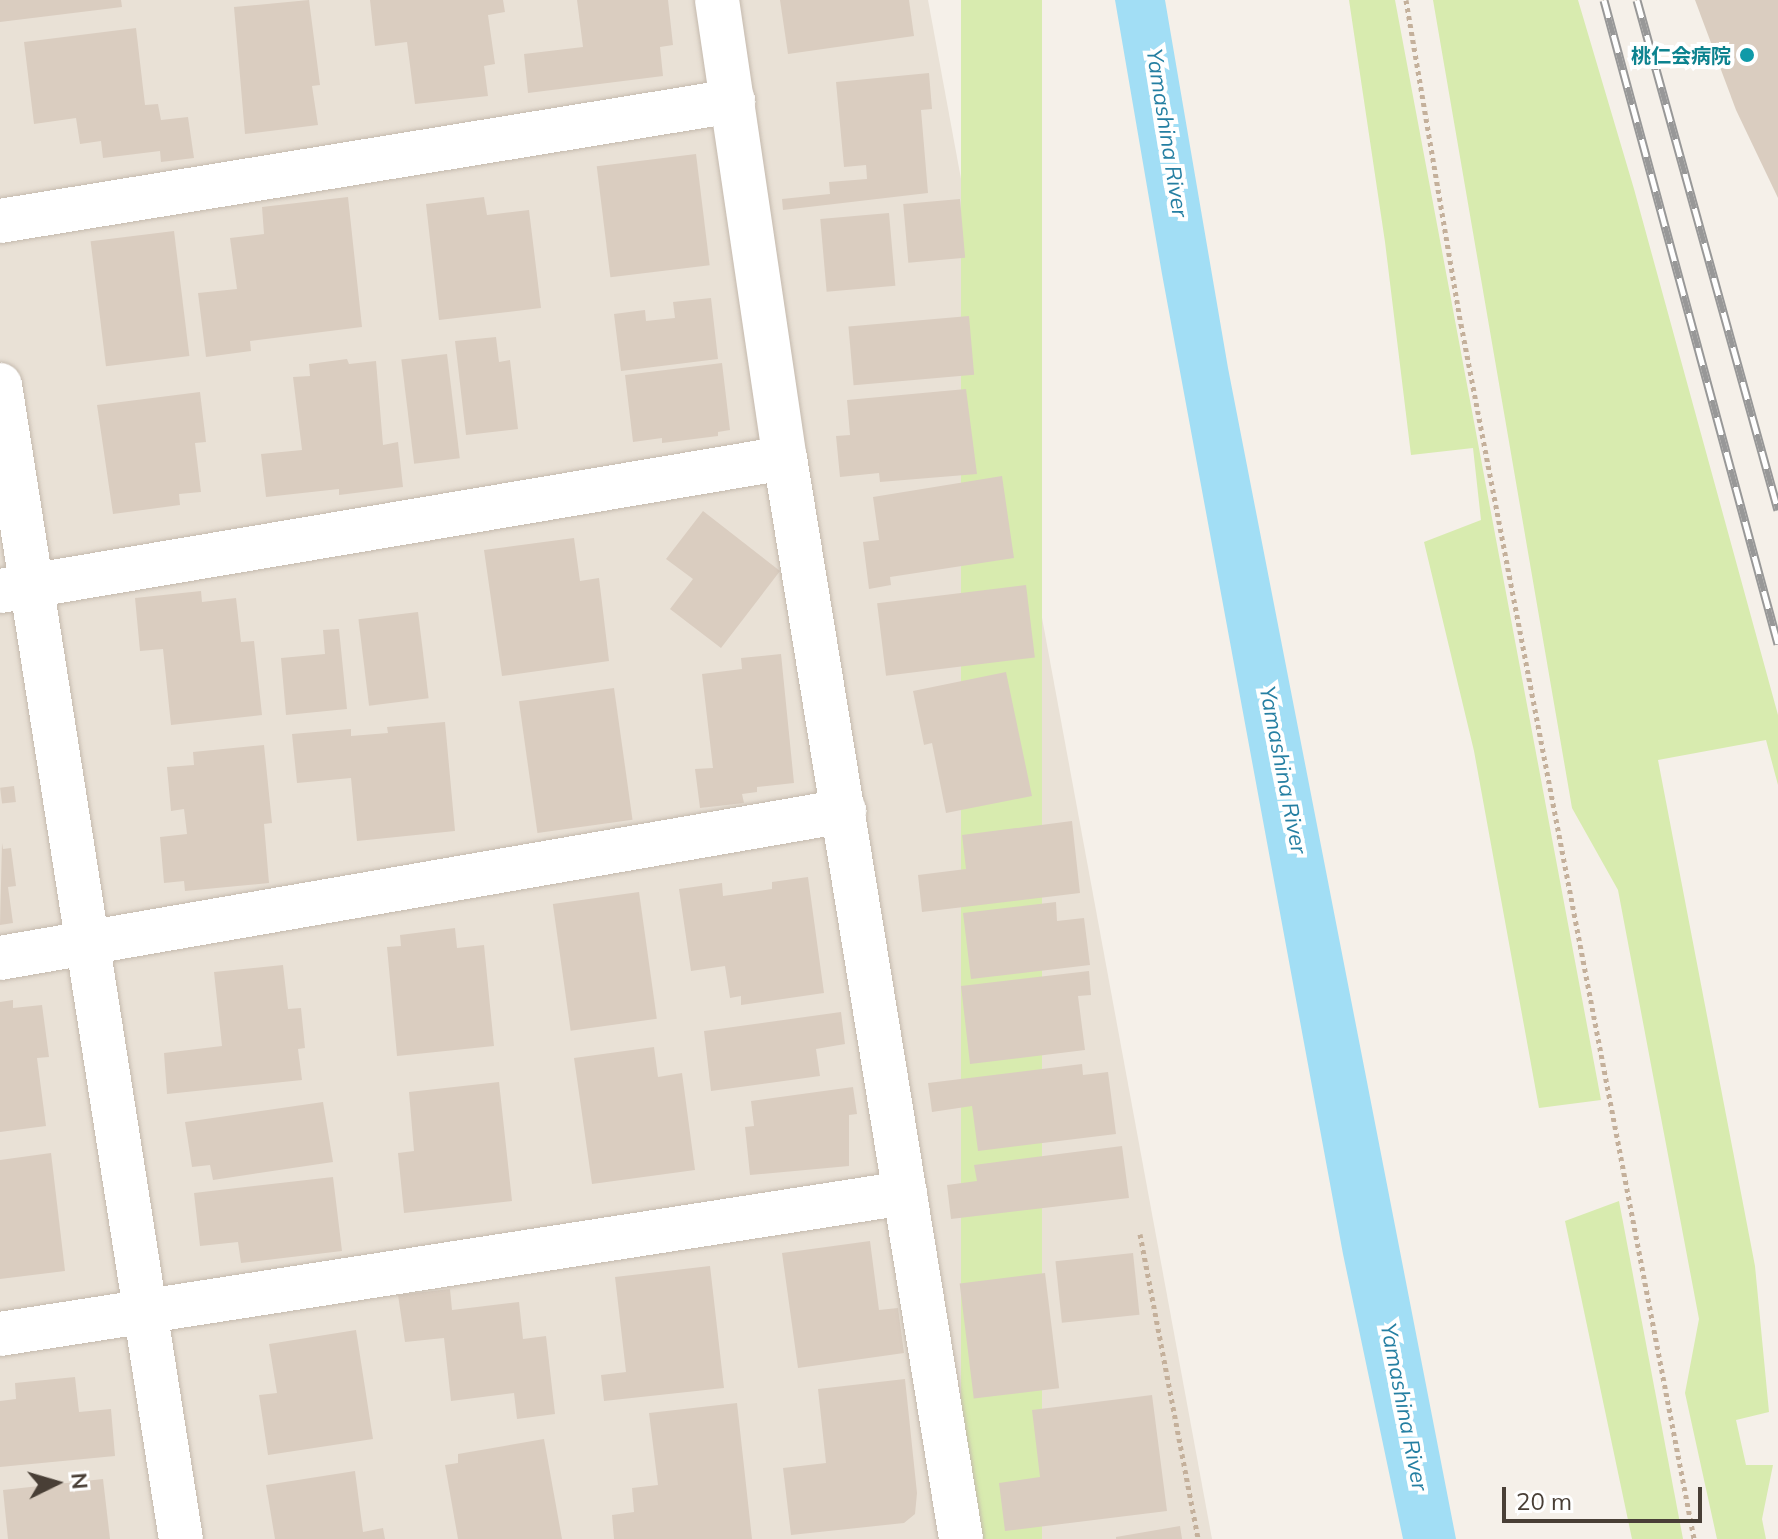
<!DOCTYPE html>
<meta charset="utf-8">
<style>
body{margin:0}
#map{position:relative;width:1778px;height:1539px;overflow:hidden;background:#f5f0e9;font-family:Mulish,"Noto Sans JP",sans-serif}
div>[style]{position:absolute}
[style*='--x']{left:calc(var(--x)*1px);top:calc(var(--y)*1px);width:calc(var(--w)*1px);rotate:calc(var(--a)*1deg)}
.residential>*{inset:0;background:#e9e1d6}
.green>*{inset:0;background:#d8ebaf;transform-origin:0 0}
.water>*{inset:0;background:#a2def5}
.building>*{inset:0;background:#dacdc0;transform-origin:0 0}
.path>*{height:5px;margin-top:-2.5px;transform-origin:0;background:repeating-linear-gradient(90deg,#c4b09b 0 4px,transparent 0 8px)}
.roads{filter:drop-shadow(0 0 2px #c4b9ad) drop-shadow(0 0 2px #c4b9ad)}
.minor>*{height:44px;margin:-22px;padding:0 22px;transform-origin:22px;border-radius:22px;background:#fff}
.rail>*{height:9px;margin-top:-4.5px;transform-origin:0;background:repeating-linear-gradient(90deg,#fff 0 18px,#989898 0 36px);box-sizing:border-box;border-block:2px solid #989898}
.dots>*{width:22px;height:22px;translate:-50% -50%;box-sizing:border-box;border:4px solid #fff;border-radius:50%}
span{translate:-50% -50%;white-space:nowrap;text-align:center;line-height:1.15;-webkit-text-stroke:8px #fff;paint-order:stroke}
.culture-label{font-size:20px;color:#0d838f;font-weight:700}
.right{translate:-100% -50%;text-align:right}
.water-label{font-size:22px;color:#257fa2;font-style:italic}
.north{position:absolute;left:16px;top:1443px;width:80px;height:80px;-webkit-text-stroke:6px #fff;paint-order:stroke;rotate:85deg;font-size:22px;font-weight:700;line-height:32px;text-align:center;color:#493f36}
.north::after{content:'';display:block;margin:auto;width:28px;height:36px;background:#493f36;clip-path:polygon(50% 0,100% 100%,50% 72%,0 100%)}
.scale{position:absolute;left:1502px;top:1487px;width:200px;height:36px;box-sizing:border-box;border:4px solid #493f36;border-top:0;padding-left:10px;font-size:24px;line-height:28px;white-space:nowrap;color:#493f36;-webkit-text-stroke:6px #fff;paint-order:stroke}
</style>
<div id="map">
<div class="residential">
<i style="clip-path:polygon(0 0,928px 0,1212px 1539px,0 1539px)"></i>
</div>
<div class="green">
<i style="left:961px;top:0;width:81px;height:1565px"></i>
<i style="clip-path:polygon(1349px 0,1395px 0,1601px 1100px,1539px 1108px,1474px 751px,1424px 542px,1481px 520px,1473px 448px,1411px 455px,1385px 242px)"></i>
<i style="clip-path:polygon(1433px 0,1578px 0,1634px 189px,1778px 715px,1778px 785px,1766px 740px,1658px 760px,1755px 1266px,1769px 1412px,1736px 1420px,1746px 1465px,1773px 1465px,1762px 1519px,1766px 1539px,1717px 1539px,1685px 1393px,1699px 1319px,1618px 890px,1572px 808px)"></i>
<i style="clip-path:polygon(1619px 1201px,1683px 1539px,1632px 1539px,1565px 1221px)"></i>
</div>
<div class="water">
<i style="clip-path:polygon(1115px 0,1165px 0,1228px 368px,1456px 1539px,1403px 1539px,1343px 1254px,1162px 274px)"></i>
</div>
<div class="building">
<i style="clip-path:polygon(0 0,121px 0,122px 7px,0 22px)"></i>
<i style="clip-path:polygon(309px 0,320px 85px,312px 86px,318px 125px,245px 134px,234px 7px)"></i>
<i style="clip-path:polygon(370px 0,503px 0,505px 12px,488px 15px,495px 64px,484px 66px,488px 96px,415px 104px,407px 42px,375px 46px)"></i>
<i style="clip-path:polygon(577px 0,668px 0,673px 45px,660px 47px,663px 76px,528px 93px,524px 54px,583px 47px)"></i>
<i style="clip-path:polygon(780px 0,909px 0,914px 36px,788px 54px)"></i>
<i style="clip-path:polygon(1695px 0,1778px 0,1778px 198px,1736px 110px)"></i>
<i style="clip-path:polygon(136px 28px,145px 105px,158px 104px,161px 120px,188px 117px,194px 158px,161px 162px,160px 151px,103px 158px,101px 141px,80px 144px,76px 118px,34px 124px,24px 42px)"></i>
<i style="clip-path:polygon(929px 73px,932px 109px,921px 110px,928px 193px,783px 210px,782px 199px,830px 194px,829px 182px,867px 179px,866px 165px,844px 167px,836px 82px)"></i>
<i style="left:696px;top:154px;width:112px;height:100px;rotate:83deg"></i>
<i style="clip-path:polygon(348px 197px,362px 327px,250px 341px,251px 351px,206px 357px,198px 293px,237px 289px,230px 238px,264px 234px,262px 207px)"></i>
<i style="clip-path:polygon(484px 197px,487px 215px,529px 210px,541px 308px,439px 320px,426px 204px)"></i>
<i style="left:960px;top:199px;width:59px;height:57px;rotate:85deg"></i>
<i style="left:889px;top:213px;width:73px;height:69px;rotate:85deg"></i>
<i style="left:174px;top:231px;width:126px;height:84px;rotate:83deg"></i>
<i style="clip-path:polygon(711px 298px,718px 359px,621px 371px,614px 314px,645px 310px,646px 321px,675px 318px,673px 302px)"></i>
<i style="left:969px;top:316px;width:59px;height:121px;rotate:85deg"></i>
<i style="clip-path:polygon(496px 337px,499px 362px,510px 360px,518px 429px,466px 435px,455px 341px)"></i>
<i style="left:447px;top:354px;width:105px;height:46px;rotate:83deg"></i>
<i style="clip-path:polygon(347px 359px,349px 364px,376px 361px,383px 445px,398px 442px,403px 487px,339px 495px,339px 489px,266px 497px,261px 454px,302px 450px,293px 377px,310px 376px,309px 364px)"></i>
<i style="clip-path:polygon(722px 363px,730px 430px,718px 432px,718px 436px,662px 443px,662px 438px,633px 442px,625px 375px)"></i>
<i style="clip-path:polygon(966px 389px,977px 474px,880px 482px,879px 473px,840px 477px,836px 436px,850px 435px,847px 400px)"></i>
<i style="clip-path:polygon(200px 392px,206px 442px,195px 443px,201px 492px,179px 494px,180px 505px,113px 514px,97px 405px)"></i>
<i style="clip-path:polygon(1002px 476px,1014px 558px,890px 577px,891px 585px,869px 589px,863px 542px,879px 540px,873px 497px)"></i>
<i style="clip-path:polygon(703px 511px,780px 571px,721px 648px,670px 609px,693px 579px,666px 559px)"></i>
<i style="clip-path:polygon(574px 538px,580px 581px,599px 578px,609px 661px,502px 676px,484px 550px)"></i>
<i style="left:1026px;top:585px;width:73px;height:150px;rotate:83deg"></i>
<i style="clip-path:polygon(201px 591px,202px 602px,236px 598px,241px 642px,254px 641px,262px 715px,171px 725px,163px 649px,140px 651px,135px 598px)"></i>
<i style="left:418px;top:612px;width:87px;height:60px;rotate:83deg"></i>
<i style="clip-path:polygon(339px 629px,347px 709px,286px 715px,281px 658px,325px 654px,323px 630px)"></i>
<i style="clip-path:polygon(781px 654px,794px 783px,757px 787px,757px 792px,742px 794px,744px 803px,700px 808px,695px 769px,713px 768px,702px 674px,742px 669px,741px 658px)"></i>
<i style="clip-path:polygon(1006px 672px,1032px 796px,946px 813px,932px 743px,924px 745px,913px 691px)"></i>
<i style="left:614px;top:688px;width:133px;height:96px;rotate:82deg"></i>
<i style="clip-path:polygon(445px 722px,455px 831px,357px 841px,351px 778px,297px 783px,292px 734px,351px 729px,351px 736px,388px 733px,387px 727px)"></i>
<i style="clip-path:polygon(264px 745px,272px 823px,264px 824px,269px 883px,185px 891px,184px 881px,164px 883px,160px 837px,187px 834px,184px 809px,171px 811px,167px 767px,194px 765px,193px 752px)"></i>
<i style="left:14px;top:786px;width:16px;height:14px;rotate:83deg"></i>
<i style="clip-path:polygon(1072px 821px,1080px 893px,922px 912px,918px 875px,966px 869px,962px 835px)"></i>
<i style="clip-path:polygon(2px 843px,3px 849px,11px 848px,16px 886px,8px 887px,13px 923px,0 925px)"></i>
<i style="clip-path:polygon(808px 877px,824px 993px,741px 1005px,741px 996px,730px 998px,725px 966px,691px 971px,679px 889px,722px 883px,723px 896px,772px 889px,772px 882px)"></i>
<i style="left:639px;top:892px;width:128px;height:87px;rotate:82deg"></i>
<i style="clip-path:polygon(1056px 902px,1057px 921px,1084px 918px,1090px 965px,971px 979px,963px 913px)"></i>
<i style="clip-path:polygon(455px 928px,457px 948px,484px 945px,494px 1046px,397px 1056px,387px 947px,401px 946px,400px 935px)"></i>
<i style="clip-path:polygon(283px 965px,288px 1009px,301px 1008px,305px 1048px,298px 1049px,302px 1080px,167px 1094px,164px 1053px,222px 1046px,214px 972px)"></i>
<i style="clip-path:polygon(1089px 971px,1091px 995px,1078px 996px,1085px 1050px,970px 1064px,961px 986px)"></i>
<i style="clip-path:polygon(13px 1000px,13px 1008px,42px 1005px,49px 1057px,37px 1058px,46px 1126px,0 1132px,0 1002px)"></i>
<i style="clip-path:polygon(841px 1012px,845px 1044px,816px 1049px,820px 1076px,711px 1091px,704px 1031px)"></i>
<i style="clip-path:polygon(654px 1047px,658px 1077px,682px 1073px,695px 1170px,592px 1184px,574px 1058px)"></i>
<i style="clip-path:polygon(1082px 1064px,1083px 1075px,1108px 1072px,1116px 1134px,978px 1151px,972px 1106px,932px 1112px,928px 1083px)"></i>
<i style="clip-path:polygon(499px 1082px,512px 1201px,404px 1213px,398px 1153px,414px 1151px,409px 1092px)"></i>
<i style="clip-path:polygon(853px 1087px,857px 1114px,849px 1115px,849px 1166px,750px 1175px,745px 1127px,754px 1126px,751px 1101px)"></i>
<i style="clip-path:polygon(323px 1102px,333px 1162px,213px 1180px,210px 1165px,192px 1167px,185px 1122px)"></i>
<i style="clip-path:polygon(1122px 1146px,1129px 1198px,951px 1219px,947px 1185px,977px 1181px,974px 1165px)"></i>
<i style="clip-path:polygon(51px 1153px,65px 1271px,0 1279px,0 1160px)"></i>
<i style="clip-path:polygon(333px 1177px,342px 1251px,241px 1263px,238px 1242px,200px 1246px,194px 1193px)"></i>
<i style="clip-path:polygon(870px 1241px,879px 1310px,898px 1308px,904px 1353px,798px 1368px,782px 1253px)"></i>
<i style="left:1133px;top:1253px;width:62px;height:78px;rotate:84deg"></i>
<i style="clip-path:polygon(710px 1266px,724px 1388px,604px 1401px,601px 1375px,626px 1372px,615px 1277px)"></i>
<i style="left:1045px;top:1273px;width:116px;height:86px;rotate:83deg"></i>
<i style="clip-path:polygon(450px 1289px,452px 1310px,519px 1302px,523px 1339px,546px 1336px,555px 1414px,517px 1419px,514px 1393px,451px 1401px,444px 1338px,405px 1342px,398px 1295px)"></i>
<i style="clip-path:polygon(356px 1330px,373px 1439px,268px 1455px,259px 1395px,277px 1393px,269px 1344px)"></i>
<i style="clip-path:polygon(75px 1377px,79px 1412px,111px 1409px,115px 1456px,0 1467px,0 1401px,16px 1399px,15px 1383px)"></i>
<i style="clip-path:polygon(905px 1379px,917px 1493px,915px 1514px,904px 1523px,791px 1535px,783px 1468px,826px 1463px,818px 1389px)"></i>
<i style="clip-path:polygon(1152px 1395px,1167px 1511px,1005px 1531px,999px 1483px,1040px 1477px,1032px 1410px)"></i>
<i style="clip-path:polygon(737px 1403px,752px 1539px,614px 1539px,612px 1515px,634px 1512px,632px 1488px,658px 1485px,649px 1413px)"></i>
<i style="clip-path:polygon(544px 1439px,562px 1539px,458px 1539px,445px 1465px,458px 1463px,458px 1454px)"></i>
<i style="clip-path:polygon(355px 1471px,363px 1532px,383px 1528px,385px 1539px,275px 1539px,266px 1485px)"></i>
<i style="clip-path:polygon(103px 1479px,110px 1539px,8px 1539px,3px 1490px)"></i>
<i style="clip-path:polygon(1180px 1526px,1182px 1539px,1116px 1539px,1116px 1537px)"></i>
</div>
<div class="path">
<i style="--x:1406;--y:0;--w:329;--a:80.4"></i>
<i style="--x:1461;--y:324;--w:1237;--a:79.14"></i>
<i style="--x:1140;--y:1234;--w:310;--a:79.2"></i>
</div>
<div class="roads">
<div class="minor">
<i style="--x:717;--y:0;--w:463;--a:81.6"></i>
<i style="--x:785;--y:458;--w:1095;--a:80.75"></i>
<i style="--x:0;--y:221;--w:743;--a:-9.3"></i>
<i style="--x:0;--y:385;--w:1168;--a:81.09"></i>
<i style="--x:0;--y:591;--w:796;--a:-9.62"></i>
<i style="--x:0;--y:958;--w:857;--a:-9.88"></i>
<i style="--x:0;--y:1334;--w:916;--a:-8.86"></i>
</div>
</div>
<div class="rail">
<i style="--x:1604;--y:0;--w:667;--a:74.88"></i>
<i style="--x:1637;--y:0;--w:529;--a:74.55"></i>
</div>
<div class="dots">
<i style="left:1747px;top:55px;background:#0f9aa8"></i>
</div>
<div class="culture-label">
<span class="right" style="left:1731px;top:55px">桃仁会病院</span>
</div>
<div class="water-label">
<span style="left:1167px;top:133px;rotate:81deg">Yamashina River</span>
<span style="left:1283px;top:770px;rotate:79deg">Yamashina River</span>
<span style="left:1404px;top:1407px;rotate:79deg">Yamashina River</span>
</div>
<div class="north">N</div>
<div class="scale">20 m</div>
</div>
